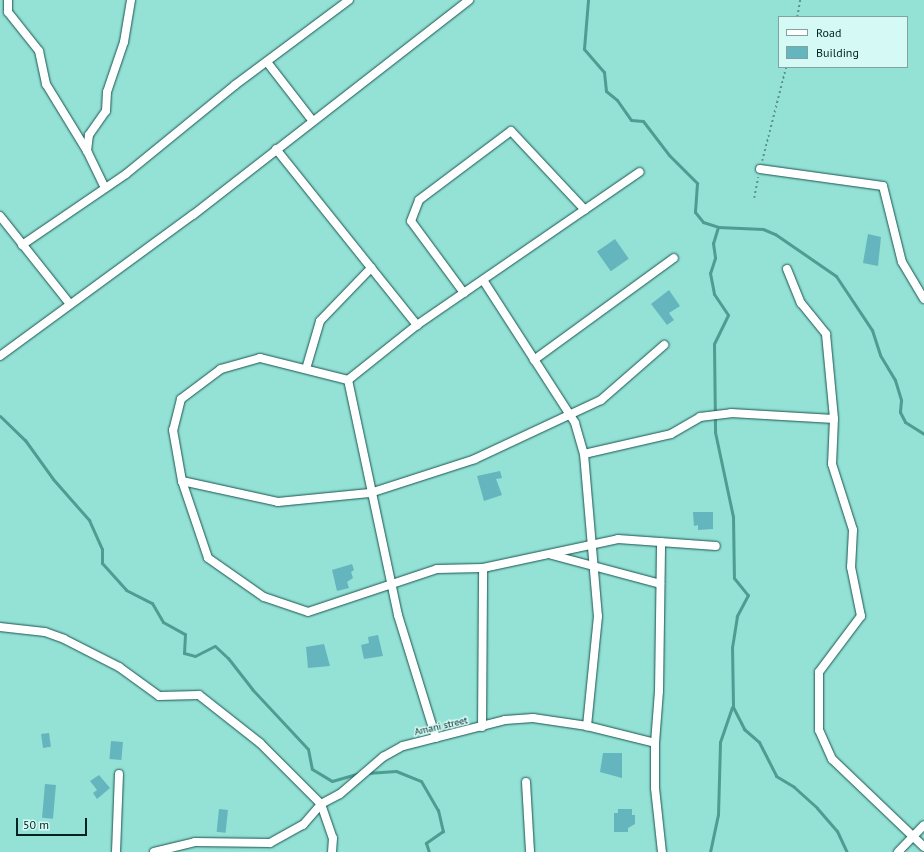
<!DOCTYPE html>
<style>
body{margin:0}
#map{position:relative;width:924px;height:852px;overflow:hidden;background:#94e1d6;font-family:"PT Sans",sans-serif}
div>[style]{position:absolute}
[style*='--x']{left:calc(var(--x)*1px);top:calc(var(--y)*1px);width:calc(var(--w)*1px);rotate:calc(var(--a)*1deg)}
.stream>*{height:3px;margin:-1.5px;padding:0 1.5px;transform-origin:1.5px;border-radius:1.5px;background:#4d9d93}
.building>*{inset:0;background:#64b5be;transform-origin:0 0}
.path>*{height:1.5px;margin-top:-0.75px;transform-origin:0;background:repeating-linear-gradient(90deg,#59948c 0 2px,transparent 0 5px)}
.roads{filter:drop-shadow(0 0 1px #18554f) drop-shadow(0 0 1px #18554f)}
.minor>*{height:8px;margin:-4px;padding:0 4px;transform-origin:4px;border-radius:4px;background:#fff}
span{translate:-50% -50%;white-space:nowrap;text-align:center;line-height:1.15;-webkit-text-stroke:3px #d5f9f4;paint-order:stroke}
.street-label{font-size:10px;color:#022320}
.legend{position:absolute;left:778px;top:16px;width:130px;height:52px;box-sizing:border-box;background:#d5f9f4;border:1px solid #81a39f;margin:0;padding:5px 7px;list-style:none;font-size:12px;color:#022320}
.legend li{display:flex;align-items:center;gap:8px;height:20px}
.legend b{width:20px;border:1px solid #81a39f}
.scale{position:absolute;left:16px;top:818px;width:71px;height:18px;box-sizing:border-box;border:2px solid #022320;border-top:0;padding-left:5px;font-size:12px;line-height:14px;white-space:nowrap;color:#022320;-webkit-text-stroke:3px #d5f9f4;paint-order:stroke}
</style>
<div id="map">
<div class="stream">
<i style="--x:588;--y:0;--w:49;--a:94.7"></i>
<i style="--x:584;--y:49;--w:30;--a:49"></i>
<i style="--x:604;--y:72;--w:19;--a:84"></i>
<i style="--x:606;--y:91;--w:14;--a:39"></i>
<i style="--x:617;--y:100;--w:24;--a:55"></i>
<i style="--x:631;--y:120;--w:12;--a:5"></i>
<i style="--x:643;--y:121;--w:43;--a:52.6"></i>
<i style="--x:669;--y:155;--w:40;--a:45"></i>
<i style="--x:697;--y:183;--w:29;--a:94"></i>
<i style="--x:695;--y:212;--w:13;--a:51"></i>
<i style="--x:703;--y:222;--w:16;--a:18"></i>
<i style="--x:718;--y:227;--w:45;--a:2.5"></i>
<i style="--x:763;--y:229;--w:13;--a:23"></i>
<i style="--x:775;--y:234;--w:74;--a:34.5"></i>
<i style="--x:836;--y:276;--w:65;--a:56.3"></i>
<i style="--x:872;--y:330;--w:26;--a:72"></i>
<i style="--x:880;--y:355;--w:29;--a:59"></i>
<i style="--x:895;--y:380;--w:21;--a:73"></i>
<i style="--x:901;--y:400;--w:12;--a:95"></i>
<i style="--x:900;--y:412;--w:11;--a:63"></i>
<i style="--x:905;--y:422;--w:22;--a:32"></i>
<i style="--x:718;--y:227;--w:17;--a:107"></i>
<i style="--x:713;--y:243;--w:15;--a:82"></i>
<i style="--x:715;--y:258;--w:16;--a:108"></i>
<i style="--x:710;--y:273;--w:21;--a:79"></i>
<i style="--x:714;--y:294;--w:25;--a:56"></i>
<i style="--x:728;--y:315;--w:32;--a:116"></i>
<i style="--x:714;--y:344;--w:88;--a:89.3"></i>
<i style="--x:715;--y:432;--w:87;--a:78"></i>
<i style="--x:733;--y:517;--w:61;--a:89.1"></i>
<i style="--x:734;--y:578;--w:22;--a:51"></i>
<i style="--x:748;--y:595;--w:24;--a:118"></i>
<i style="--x:737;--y:616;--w:31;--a:99"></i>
<i style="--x:732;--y:647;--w:60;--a:89"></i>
<i style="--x:733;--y:707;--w:25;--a:63"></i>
<i style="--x:744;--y:729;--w:20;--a:41"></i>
<i style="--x:759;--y:742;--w:38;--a:63"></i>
<i style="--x:776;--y:776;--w:21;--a:31"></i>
<i style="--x:794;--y:787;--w:31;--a:42"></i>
<i style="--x:817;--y:808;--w:30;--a:49"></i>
<i style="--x:837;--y:831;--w:23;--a:65"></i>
<i style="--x:0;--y:416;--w:35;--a:44"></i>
<i style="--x:25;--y:440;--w:48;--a:54.3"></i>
<i style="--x:53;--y:479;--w:55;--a:48.7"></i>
<i style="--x:89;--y:520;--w:32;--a:66"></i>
<i style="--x:102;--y:549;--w:14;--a:90"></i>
<i style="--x:102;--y:563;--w:36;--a:48"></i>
<i style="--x:126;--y:590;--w:29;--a:27"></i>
<i style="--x:152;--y:603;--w:22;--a:60"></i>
<i style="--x:163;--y:622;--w:25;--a:29"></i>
<i style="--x:185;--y:634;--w:19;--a:93"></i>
<i style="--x:184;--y:653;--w:11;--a:15"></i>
<i style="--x:195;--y:656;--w:22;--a:-27"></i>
<i style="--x:215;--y:646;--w:18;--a:43"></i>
<i style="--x:228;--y:658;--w:39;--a:52"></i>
<i style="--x:252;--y:689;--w:82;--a:47"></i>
<i style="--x:308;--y:749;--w:20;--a:79"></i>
<i style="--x:312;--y:769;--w:23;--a:31"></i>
<i style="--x:332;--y:781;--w:29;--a:-16"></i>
<i style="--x:367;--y:773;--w:29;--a:-4"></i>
<i style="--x:396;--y:771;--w:27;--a:22"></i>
<i style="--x:421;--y:781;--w:34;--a:60"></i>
<i style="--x:438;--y:810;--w:22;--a:77"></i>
<i style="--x:443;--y:831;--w:21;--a:145"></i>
<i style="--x:426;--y:843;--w:9;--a:72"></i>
<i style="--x:710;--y:852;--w:38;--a:-78"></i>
<i style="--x:718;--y:815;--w:73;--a:-88.4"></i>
<i style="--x:720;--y:742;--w:37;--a:-71"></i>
</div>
<div class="building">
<i style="clip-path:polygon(868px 234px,881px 237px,878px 266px,863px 263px)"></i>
<i style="left:615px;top:239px;width:24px;height:22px;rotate:55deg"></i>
<i style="clip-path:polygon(669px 290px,680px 306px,669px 313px,674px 320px,667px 325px,651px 304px)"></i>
<i style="clip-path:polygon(500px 471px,502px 478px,496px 479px,502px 495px,484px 501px,477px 476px)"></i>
<i style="clip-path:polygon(693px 512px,713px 512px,713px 529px,698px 530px,698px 525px,694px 526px)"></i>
<i style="clip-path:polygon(352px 564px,354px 570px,351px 572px,353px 578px,347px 582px,349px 588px,337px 591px,332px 570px)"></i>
<i style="clip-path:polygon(378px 635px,383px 656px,364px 659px,361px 645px,369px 643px,368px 637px)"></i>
<i style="clip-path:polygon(324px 644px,330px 666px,308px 668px,306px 647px)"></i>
<i style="left:49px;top:733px;width:14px;height:8px;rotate:82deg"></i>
<i style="left:111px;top:741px;width:12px;height:18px;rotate:5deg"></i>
<i style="clip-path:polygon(603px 753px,622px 753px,622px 778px,600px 772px)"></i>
<i style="clip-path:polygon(99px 775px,110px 788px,97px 799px,93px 793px,97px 790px,90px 781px)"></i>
<i style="left:45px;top:784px;width:11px;height:34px;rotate:5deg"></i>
<i style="left:219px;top:809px;width:9px;height:23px;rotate:6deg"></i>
<i style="clip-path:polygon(618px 809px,632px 809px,632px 815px,635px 815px,635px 824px,628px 828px,628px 832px,614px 832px,614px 813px,618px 813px)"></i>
</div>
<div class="path">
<i style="--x:797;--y:17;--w:17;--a:-80"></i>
<i style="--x:762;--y:161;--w:97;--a:-75.7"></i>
<i style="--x:754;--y:198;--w:21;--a:-79"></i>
</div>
<div class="roads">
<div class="minor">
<i style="--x:8;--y:0;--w:12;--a:90"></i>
<i style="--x:8;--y:12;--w:50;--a:51.5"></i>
<i style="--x:39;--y:51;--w:34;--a:78"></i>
<i style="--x:46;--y:84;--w:79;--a:58.5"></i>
<i style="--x:267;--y:62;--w:73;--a:52.2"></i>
<i style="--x:276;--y:149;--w:226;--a:51.3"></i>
<i style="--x:760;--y:169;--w:124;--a:7.9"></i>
<i style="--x:883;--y:186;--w:78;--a:76"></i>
<i style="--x:902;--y:262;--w:43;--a:59.3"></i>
<i style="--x:105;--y:188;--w:41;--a:-115.9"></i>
<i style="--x:87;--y:151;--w:16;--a:-83"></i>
<i style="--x:89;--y:135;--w:29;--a:-55"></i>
<i style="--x:106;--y:111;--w:19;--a:-87"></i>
<i style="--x:107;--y:92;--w:53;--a:-71.2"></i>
<i style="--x:124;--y:42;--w:43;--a:-80.5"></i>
<i style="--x:0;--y:216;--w:112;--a:51.5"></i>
<i style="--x:22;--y:245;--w:126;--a:-34.3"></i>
<i style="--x:126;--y:174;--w:141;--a:-39.2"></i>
<i style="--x:235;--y:85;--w:142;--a:-36.7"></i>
<i style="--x:787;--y:269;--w:37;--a:68"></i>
<i style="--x:801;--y:303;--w:40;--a:51"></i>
<i style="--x:826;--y:334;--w:85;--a:84.6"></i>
<i style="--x:834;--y:419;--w:45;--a:92.5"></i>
<i style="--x:832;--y:464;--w:69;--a:72.3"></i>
<i style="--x:853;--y:530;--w:37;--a:93"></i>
<i style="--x:851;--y:567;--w:50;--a:78.5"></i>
<i style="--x:861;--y:616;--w:70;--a:126.9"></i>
<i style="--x:819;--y:672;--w:58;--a:90"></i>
<i style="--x:819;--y:730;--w:32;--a:66"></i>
<i style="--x:832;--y:759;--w:127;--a:43.7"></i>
<i style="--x:483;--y:280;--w:170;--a:57.2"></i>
<i style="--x:575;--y:423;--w:32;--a:74"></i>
<i style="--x:584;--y:454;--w:163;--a:85.1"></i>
<i style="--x:598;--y:616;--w:111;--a:95.7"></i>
<i style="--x:464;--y:293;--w:89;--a:-126.4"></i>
<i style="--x:411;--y:221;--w:22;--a:-69"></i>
<i style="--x:419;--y:200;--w:115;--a:-36.9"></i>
<i style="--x:511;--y:131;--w:108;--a:46.9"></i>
<i style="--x:0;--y:356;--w:239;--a:-36.2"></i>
<i style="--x:193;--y:215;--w:350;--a:-37.9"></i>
<i style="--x:534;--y:360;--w:173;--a:-36.1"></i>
<i style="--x:306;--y:369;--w:50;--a:-73.7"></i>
<i style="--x:320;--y:321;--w:74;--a:-46.1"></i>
<i style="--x:348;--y:380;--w:91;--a:-166"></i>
<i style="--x:260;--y:358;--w:41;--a:164.2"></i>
<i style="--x:221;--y:369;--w:50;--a:143.1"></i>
<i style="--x:181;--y:399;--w:32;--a:104"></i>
<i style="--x:173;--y:430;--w:52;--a:80"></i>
<i style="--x:182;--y:481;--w:81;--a:71.3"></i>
<i style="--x:208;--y:558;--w:68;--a:34.9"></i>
<i style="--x:264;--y:597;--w:46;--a:18.8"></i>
<i style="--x:308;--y:612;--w:136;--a:-18.4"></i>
<i style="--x:437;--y:569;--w:46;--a:-1.2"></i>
<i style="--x:483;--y:568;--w:138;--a:-12.1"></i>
<i style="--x:618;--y:539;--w:98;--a:4.1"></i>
<i style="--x:584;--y:454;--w:89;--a:-12.9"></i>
<i style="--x:671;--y:434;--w:34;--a:-30"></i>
<i style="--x:700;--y:417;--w:31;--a:-7"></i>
<i style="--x:731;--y:413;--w:103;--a:3.3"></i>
<i style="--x:182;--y:481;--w:98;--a:12.3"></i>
<i style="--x:278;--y:502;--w:92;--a:-5.6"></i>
<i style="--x:370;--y:493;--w:110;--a:-17.9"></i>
<i style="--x:475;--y:459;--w:139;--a:-25.1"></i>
<i style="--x:601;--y:400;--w:84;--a:-41.1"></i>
<i style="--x:552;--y:555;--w:112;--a:15"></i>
<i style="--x:0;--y:627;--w:45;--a:6.3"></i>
<i style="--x:45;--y:632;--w:20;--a:20"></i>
<i style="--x:64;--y:639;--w:62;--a:27"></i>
<i style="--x:119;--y:667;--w:49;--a:35.9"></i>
<i style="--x:159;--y:696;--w:40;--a:-1.4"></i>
<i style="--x:199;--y:695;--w:78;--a:38.2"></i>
<i style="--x:260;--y:743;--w:86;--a:45"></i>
<i style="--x:321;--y:804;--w:36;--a:71"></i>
<i style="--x:333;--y:838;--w:14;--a:94"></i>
<i style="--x:482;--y:727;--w:159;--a:-89.6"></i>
<i style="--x:436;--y:738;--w:129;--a:-107.2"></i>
<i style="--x:398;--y:615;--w:240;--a:-102"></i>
<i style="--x:348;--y:380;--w:88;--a:-38.6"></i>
<i style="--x:417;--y:325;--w:270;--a:-34.5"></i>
<i style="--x:655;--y:743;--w:52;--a:-85.6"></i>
<i style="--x:659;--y:691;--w:149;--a:-89.2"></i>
<i style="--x:526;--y:782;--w:70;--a:86.7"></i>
<i style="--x:116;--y:852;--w:78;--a:-87.8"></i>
<i style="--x:154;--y:852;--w:42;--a:-13.7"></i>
<i style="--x:195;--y:842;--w:75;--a:0.8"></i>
<i style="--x:270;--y:843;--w:38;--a:-29"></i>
<i style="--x:303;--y:825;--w:28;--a:-49"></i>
<i style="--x:321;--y:804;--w:21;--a:-28"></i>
<i style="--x:340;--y:794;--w:57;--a:-40.7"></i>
<i style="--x:383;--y:757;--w:23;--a:-29"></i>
<i style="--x:403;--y:746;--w:105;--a:-14.3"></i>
<i style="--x:505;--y:720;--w:28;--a:-4"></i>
<i style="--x:533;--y:718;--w:55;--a:8.4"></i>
<i style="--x:587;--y:726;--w:70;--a:14"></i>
<i style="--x:655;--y:743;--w:45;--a:90"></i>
<i style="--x:655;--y:788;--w:64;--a:83.8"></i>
<i style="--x:898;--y:852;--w:37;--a:-46"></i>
</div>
</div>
<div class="street-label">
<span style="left:441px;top:726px;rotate:-13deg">Amani street</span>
</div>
<ul class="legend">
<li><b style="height:5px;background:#fff"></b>Road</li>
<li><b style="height:11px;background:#64b5be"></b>Building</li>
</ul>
<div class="scale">50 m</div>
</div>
